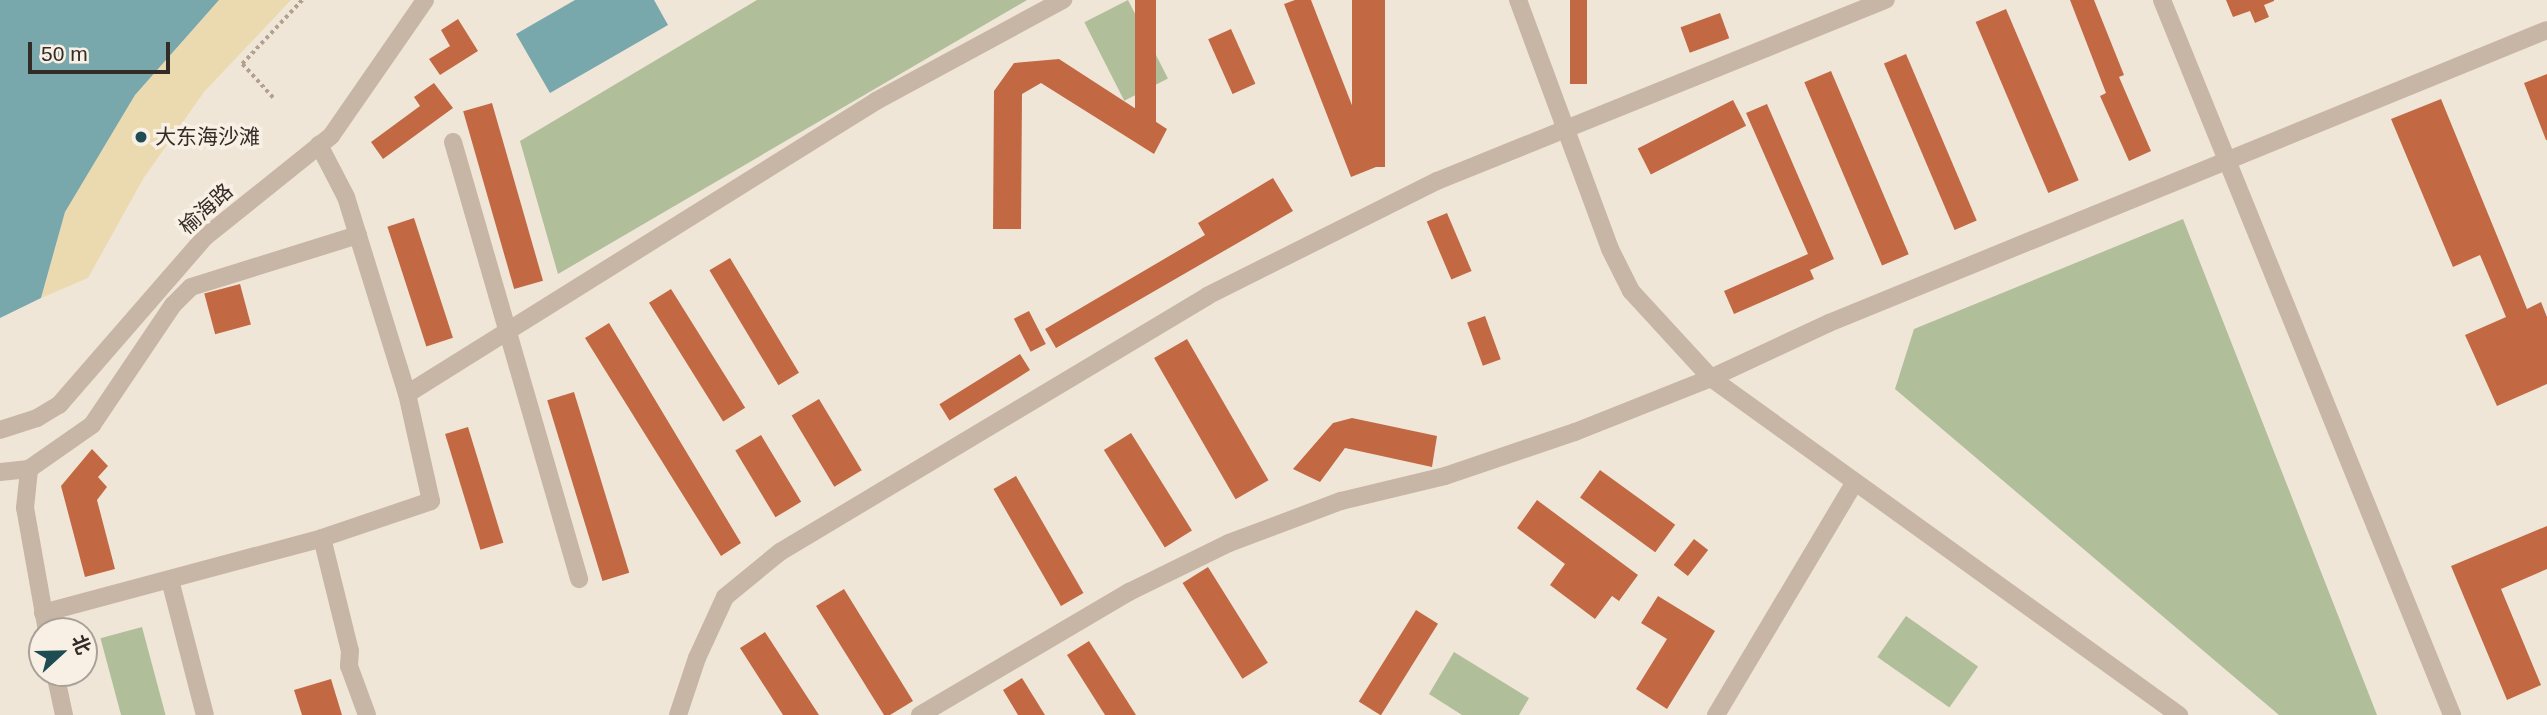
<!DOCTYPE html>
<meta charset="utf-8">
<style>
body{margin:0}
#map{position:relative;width:2547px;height:715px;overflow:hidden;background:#f0e6d8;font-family:Helvetica,"Noto Sans SC",sans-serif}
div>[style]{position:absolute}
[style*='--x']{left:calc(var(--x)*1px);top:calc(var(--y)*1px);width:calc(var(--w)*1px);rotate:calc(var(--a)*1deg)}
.green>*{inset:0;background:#b0be99;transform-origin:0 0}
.sand>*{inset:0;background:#ebdaaf}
.water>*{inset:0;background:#78a7ac}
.building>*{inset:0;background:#c26944;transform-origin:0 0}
.path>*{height:3.5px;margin-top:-1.75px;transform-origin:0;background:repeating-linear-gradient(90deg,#b3a18f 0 3.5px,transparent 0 7px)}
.minor>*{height:18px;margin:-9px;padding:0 9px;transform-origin:9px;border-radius:9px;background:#c7b6a5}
.dots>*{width:19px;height:19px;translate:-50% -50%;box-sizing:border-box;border:4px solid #f8f0e4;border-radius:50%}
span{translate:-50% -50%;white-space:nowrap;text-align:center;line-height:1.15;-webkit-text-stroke:7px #f8f0e4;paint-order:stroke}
.poi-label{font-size:21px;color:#332b26}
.left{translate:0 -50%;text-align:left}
.street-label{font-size:21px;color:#332b26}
.north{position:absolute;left:28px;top:617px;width:70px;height:70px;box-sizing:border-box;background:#f8f0e4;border:2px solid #a9a198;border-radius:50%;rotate:68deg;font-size:19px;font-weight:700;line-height:28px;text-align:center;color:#332b26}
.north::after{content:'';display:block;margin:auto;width:24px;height:32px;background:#1d4d53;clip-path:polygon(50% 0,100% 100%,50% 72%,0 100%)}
.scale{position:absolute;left:28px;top:42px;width:142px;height:32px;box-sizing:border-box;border:4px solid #332b26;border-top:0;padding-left:9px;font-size:21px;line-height:24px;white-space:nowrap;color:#332b26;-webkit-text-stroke:5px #f8f0e4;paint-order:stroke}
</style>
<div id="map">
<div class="green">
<i style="clip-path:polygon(757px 0,1027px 0,558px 274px,520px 141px)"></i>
<i style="left:1128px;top:0;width:88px;height:49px;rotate:63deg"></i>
<i style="clip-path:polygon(2183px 219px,2377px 715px,2279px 715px,1895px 389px,1914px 329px)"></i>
<i style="left:1906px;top:616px;width:88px;height:50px;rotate:35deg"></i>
<i style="left:142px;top:627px;width:91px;height:43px;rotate:75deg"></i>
<i style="clip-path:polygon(1454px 652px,1529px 698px,1519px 715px,1462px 715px,1429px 694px)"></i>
</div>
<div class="sand">
<i style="clip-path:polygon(219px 0,291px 0,204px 92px,143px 179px,88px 278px,41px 298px,65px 212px,135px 95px)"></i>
</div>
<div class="water">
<i style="clip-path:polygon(0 0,219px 0,135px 95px,65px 212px,41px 298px,0 318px)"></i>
<i style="clip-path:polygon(575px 0,654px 0,668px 25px,550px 93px,516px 34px)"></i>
</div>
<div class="building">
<i style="left:1135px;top:0;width:21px;height:125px"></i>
<i style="clip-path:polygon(1295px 0,1311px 0,1376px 167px,1351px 177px,1284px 4px)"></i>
<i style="left:1352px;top:0;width:33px;height:167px"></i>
<i style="left:1570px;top:0;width:17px;height:84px"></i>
<i style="clip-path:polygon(2070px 0,2094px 0,2124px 75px,2119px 77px,2151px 151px,2129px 161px,2100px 96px,2106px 93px)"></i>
<i style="clip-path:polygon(2226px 0,2274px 0,2274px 1px,2264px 5px,2269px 17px,2255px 23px,2250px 11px,2233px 17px)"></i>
<i style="left:2006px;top:9px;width:186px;height:33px;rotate:67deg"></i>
<i style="left:1720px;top:13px;width:27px;height:42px;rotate:70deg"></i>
<i style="clip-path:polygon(458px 19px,478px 51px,440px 75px,429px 59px,450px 46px,441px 30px)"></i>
<i style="left:1231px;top:29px;width:60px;height:25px;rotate:66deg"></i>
<i style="left:1906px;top:54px;width:181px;height:24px;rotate:67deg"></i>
<i style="clip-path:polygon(1059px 59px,1167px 129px,1154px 154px,1041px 83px,1022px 94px,1021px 229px,993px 229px,994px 91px,1014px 63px)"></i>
<i style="left:1831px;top:71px;width:199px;height:29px;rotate:67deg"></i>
<i style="clip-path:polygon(2547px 74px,2547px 140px,2546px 140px,2524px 83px)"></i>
<i style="clip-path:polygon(434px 83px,453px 108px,383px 159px,371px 142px,420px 106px,414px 97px)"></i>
<i style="clip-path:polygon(2441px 99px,2527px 309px,2541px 302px,2547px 317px,2547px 384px,2497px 406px,2465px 335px,2506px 317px,2480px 255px,2453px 267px,2391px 119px)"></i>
<i style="left:1733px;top:100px;width:29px;height:107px;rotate:63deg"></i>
<i style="left:492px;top:103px;width:185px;height:30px;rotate:74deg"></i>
<i style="clip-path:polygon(1767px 104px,1834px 259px,1810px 270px,1814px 279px,1734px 314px,1724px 291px,1808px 254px,1746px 113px)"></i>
<i style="clip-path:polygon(1273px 178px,1293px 211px,1056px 348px,1045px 329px,1205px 235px,1198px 223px)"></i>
<i style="left:1447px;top:213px;width:63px;height:22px;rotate:67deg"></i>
<i style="left:414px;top:218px;width:126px;height:28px;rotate:72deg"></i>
<i style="left:730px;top:258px;width:134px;height:24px;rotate:59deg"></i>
<i style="left:240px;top:284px;width:42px;height:37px;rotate:75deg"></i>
<i style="left:671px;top:289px;width:140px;height:26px;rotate:58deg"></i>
<i style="left:1029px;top:311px;width:37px;height:17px;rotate:63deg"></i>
<i style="left:1485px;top:316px;width:46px;height:19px;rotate:70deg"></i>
<i style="clip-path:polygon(609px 323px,741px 543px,721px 556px,585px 338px)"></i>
<i style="left:1187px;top:339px;width:163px;height:38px;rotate:60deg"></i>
<i style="left:1020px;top:354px;width:19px;height:95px;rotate:58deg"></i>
<i style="left:574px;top:392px;width:189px;height:28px;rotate:73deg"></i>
<i style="left:819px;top:399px;width:83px;height:32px;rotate:59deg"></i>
<i style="clip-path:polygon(1352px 418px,1437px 436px,1432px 467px,1345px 448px,1320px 482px,1293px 469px,1333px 423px)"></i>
<i style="left:468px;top:427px;width:121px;height:24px;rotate:73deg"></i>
<i style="left:1131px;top:433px;width:115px;height:32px;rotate:58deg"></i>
<i style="left:761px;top:435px;width:78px;height:30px;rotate:59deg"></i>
<i style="clip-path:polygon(92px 449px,108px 466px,98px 477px,107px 487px,97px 500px,115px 569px,85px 577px,61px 486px)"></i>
<i style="left:1600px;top:470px;width:93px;height:34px;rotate:36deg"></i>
<i style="left:1016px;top:476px;width:135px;height:26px;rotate:60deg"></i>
<i style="clip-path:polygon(1537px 500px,1638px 575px,1619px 601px,1612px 596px,1595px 619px,1550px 585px,1565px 564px,1517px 528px)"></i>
<i style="clip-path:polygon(2547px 526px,2547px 569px,2501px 589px,2541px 685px,2507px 700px,2451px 566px)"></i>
<i style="left:1694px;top:539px;width:18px;height:33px;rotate:38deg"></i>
<i style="left:1208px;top:567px;width:113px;height:30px;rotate:58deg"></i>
<i style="clip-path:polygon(844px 589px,913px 701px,890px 715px,884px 715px,816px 606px)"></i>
<i style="clip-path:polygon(1658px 596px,1715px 631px,1667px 709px,1636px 689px,1667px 639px,1641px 623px)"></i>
<i style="left:1416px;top:610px;width:26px;height:108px;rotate:32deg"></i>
<i style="clip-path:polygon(765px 632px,819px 715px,783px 715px,740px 648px)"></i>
<i style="clip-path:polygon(1089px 641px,1136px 715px,1105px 715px,1067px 655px)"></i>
<i style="clip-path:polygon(1022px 678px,1045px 715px,1018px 715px,1003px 690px)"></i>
<i style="clip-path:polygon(331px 679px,342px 715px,302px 715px,294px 690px)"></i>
</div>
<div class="path">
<i style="--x:273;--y:98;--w:46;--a:-132.4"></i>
<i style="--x:242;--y:64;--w:88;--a:-46.8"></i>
</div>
<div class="minor">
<i style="--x:1518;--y:0;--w:265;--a:69.7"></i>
<i style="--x:1610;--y:249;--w:47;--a:63.4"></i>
<i style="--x:1631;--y:291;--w:118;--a:47.4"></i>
<i style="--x:1711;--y:378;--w:130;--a:-25"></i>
<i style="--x:1829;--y:323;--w:775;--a:-22.2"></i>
<i style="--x:2162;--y:0;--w:772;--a:67.92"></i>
<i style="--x:453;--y:142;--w:455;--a:73.9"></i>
<i style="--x:407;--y:394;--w:553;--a:-31.99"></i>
<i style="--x:876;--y:101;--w:213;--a:-28.4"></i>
<i style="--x:0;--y:430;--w:39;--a:-18"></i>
<i style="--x:37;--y:418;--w:26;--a:-31"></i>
<i style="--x:59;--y:405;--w:223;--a:-49"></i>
<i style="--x:205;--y:237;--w:161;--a:-38.7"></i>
<i style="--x:331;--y:136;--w:165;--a:-55.3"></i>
<i style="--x:0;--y:472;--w:29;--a:-6"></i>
<i style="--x:322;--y:538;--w:116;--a:76.1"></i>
<i style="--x:350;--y:651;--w:15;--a:94"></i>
<i style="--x:349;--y:666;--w:52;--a:69.8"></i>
<i style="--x:170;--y:580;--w:139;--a:75.5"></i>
<i style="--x:43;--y:613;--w:289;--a:-15"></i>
<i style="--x:322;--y:538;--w:115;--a:-18.7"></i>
<i style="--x:431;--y:501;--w:110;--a:-102.6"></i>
<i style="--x:407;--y:394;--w:206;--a:-107.2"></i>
<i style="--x:346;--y:197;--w:59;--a:-117.4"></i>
<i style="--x:47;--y:631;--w:125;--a:-100.1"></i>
<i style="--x:25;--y:508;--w:39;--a:-84"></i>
<i style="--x:29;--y:469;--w:77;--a:-34.9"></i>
<i style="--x:92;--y:425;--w:145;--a:-56"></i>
<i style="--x:173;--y:305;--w:25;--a:-45"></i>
<i style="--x:191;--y:287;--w:175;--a:-17.3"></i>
<i style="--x:55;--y:673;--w:43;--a:77.9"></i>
<i style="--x:678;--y:715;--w:60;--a:-71.6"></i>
<i style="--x:697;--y:658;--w:67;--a:-65.3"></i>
<i style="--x:725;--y:597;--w:71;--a:-39.3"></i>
<i style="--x:780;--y:552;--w:498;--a:-30.9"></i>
<i style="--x:1207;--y:296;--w:257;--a:-26.6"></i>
<i style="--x:1437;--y:181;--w:484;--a:-22"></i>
<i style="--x:920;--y:715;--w:243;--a:-30.5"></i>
<i style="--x:1129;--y:592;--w:111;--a:-26.1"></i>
<i style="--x:1229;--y:543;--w:120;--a:-20.6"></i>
<i style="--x:1341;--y:501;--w:107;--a:-13.5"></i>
<i style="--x:1445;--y:476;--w:137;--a:-18.7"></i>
<i style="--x:1575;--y:432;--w:146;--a:-21.7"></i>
<i style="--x:1711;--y:378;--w:577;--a:35.76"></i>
<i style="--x:1716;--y:715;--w:271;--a:-59.2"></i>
</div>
<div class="dots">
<i style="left:141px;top:137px;background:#1d4d53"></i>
</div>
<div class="poi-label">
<span class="left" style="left:155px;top:137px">大东海沙滩</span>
</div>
<div class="street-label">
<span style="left:206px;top:209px;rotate:-42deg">榆海路</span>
</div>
<div class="north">北</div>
<div class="scale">50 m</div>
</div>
